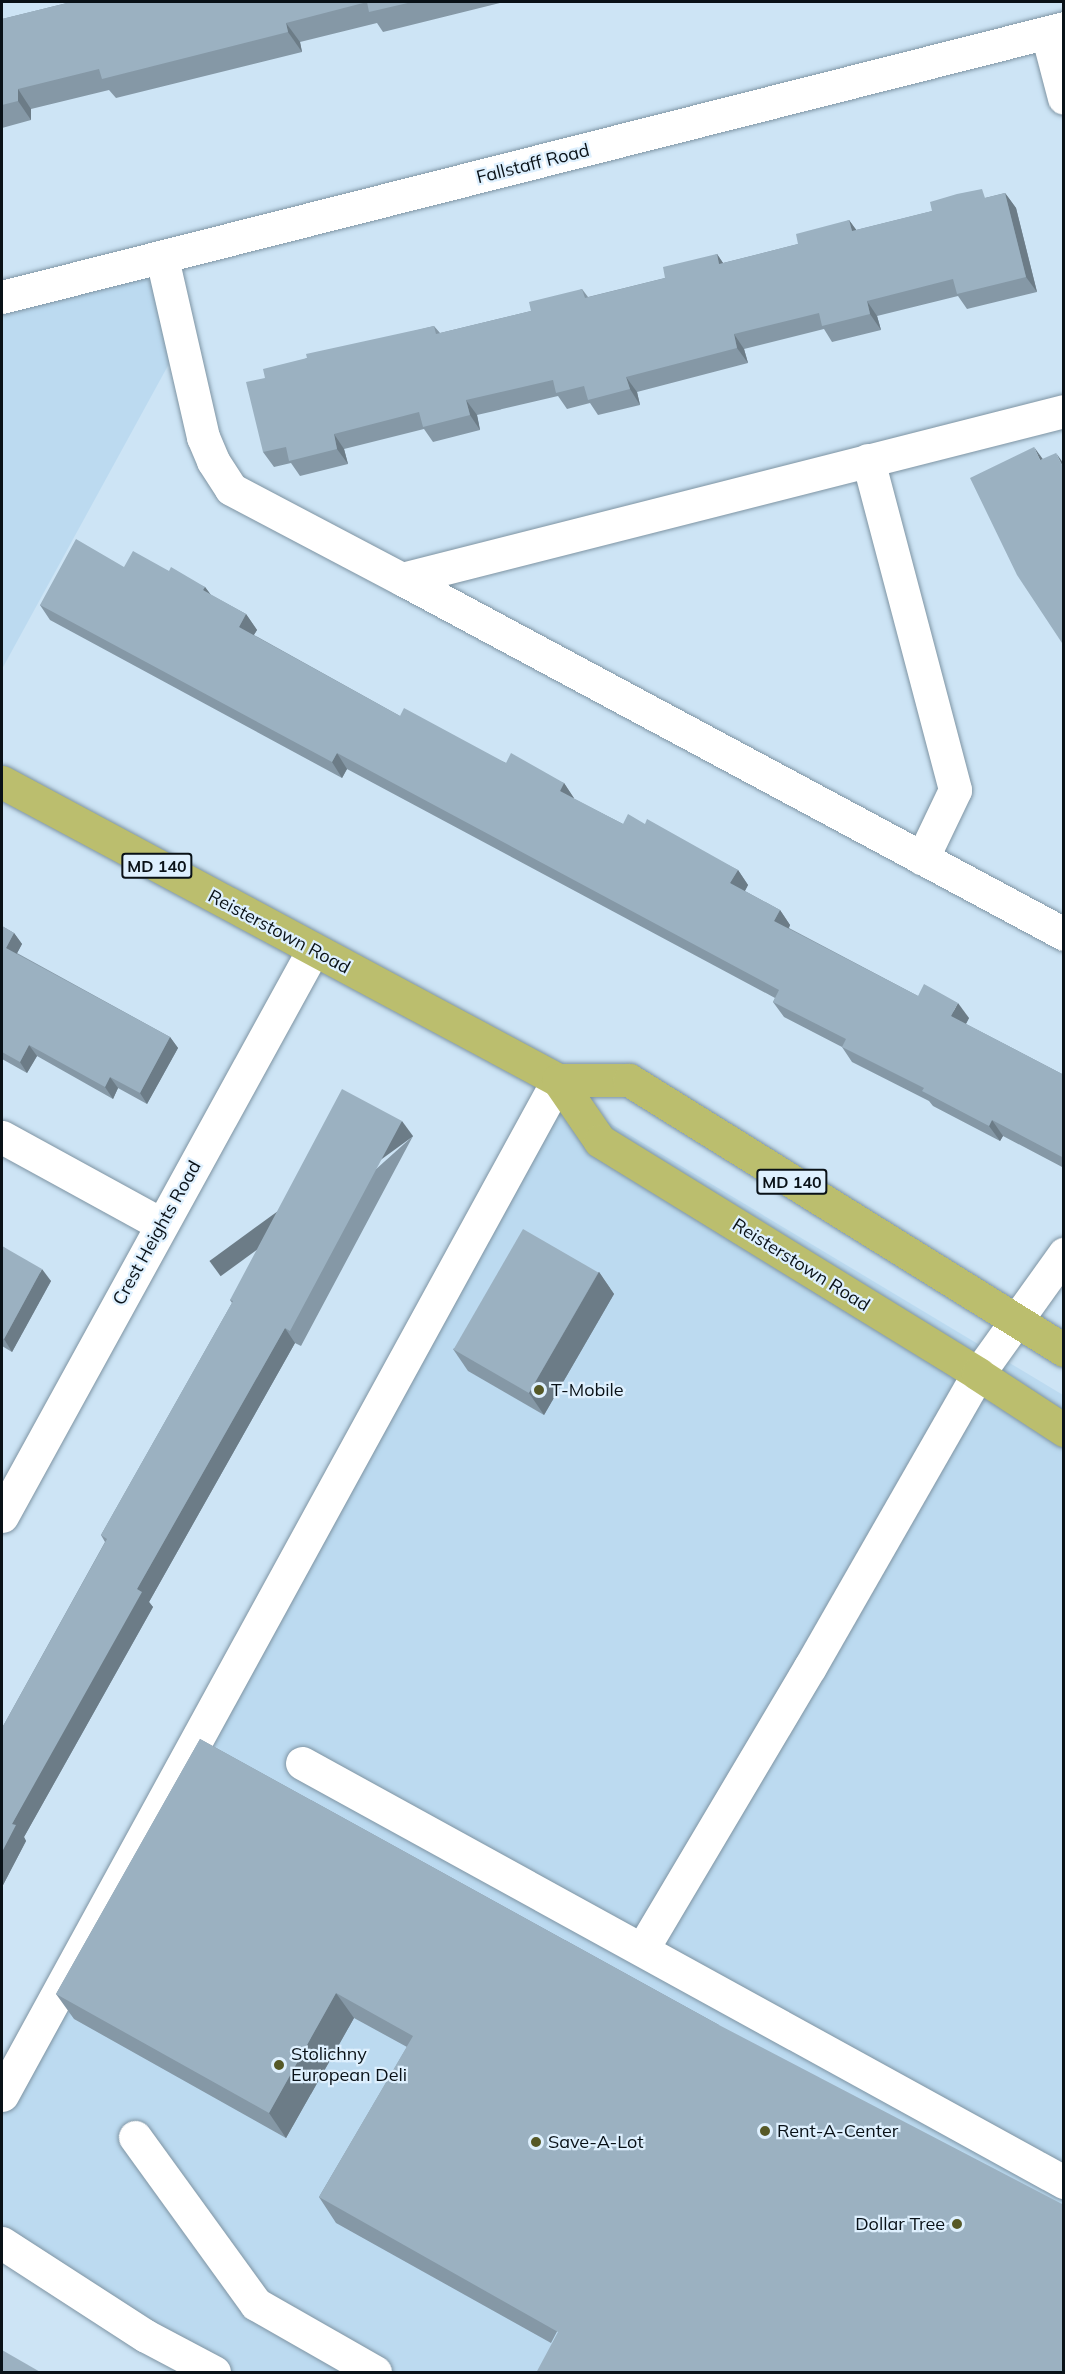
<!DOCTYPE html>
<style>
body{margin:0}
#map{position:relative;width:1065px;height:2374px;overflow:hidden;background:#cde4f5;font-family:Mulish,sans-serif}
div>[style]{position:absolute}
[style*='--x']{left:calc(var(--x)*1px);top:calc(var(--y)*1px);width:calc(var(--w)*1px);rotate:calc(var(--a)*1deg)}
.built>*{inset:0;background:#bcdaf0}
.roads{filter:drop-shadow(0 0 2px #7e94a3) drop-shadow(0 0 2px #7e94a3)}
.minor>*{height:33px;margin:-16.5px;padding:0 16.5px;transform-origin:16.5px;border-radius:16.5px;background:#fff}
.major>*{height:33px;margin:-16.5px;padding:0 16.5px;transform-origin:16.5px;border-radius:16.5px;background:#bbbe6e}
.wall>*{inset:0;background:#8598a6}
.shaded-wall>*{inset:0;background:#6c7c87;transform-origin:0 0}
.building>*{inset:0;background:#9bb1c1;transform-origin:0 0}
.dots>*{width:16px;height:16px;translate:-50% -50%;box-sizing:border-box;border:3px solid #def0fe;border-radius:50%}
span{translate:-50% -50%;white-space:nowrap;text-align:center;line-height:1.15;-webkit-text-stroke:4.5px #def0fe;paint-order:stroke}
.shield-label span{padding:2px 4px;background:#def0fe;border:2px solid;border-radius:4px;-webkit-text-stroke-width:0}
.shield-label{font-size:16px;color:#091117;font-weight:700}
.street-label{font-size:18px;color:#091117}
.poi-label{font-size:18px;color:#091117}
.left{translate:0 -50%;text-align:left}
.right{translate:-100% -50%;text-align:right}
.frame{position:absolute;inset:0;border:3px solid #091117;pointer-events:none}
</style>
<div id="map">
<div class="built">
<i style="clip-path:polygon(160px 264px,182px 340px,2px 669px,2px 302px)"></i>
<i style="clip-path:polygon(553px 1089px,1063px 1395px,1063px 2372px,220px 2372px,2px 2253px,2px 2101px)"></i>
</div>
<div class="roads">
<div class="minor">
<i style="--x:1047;--y:33;--w:67;--a:75.3"></i>
<i style="--x:162;--y:258;--w:184;--a:77.1"></i>
<i style="--x:203;--y:437;--w:26;--a:67"></i>
<i style="--x:213;--y:461;--w:33;--a:57"></i>
<i style="--x:231;--y:489;--w:193;--a:27.8"></i>
<i style="--x:402;--y:579;--w:683;--a:-14.24"></i>
<i style="--x:2;--y:297;--w:1096;--a:-14.21"></i>
<i style="--x:868;--y:460;--w:341;--a:75.2"></i>
<i style="--x:955;--y:790;--w:76;--a:115.6"></i>
<i style="--x:402;--y:579;--w:751;--a:28.2"></i>
<i style="--x:2;--y:1137;--w:181;--a:28.7"></i>
<i style="--x:2;--y:1516;--w:646;--a:-61.21"></i>
<i style="--x:302;--y:1763;--w:870;--a:28.81"></i>
<i style="--x:643;--y:1948;--w:327;--a:-59.3"></i>
<i style="--x:810;--y:1667;--w:338;--a:-60.2"></i>
<i style="--x:978;--y:1374;--w:148;--a:-54.4"></i>
<i style="--x:2;--y:2095;--w:1157;--a:-61.29"></i>
<i style="--x:135;--y:2137;--w:206;--a:54.1"></i>
<i style="--x:256;--y:2304;--w:137;--a:29.7"></i>
<i style="--x:2;--y:2243;--w:171;--a:32.9"></i>
<i style="--x:146;--y:2336;--w:77;--a:27.9"></i>
</div>
<div class="major">
<i style="--x:2;--y:782;--w:631;--a:28.19"></i>
<i style="--x:558;--y:1080;--w:74;--a:55.5"></i>
<i style="--x:600;--y:1141;--w:444;--a:31.6"></i>
<i style="--x:978;--y:1374;--w:103;--a:33.1"></i>
<i style="--x:558;--y:1080;--w:71;--a:0"></i>
<i style="--x:629;--y:1080;--w:512;--a:31.83"></i>
</div>
</div>
<div class="wall">
<i style="clip-path:polygon(71px 2px,504px 2px,383px 32px,377px 23px,300px 42px,302px 52px,116px 98px,109px 90px,31px 109px,31px 120px,2px 128px,2px 19px)"></i>
<i style="clip-path:polygon(1005px 193px,1016px 208px,1037px 292px,967px 309px,958px 296px,877px 316px,881px 330px,832px 342px,824px 329px,744px 349px,748px 363px,637px 392px,640px 405px,598px 415px,590px 403px,567px 409px,558px 396px,477px 415px,480px 430px,433px 442px,424px 429px,344px 449px,348px 464px,300px 476px,291px 463px,274px 467px,263px 452px,265px 378px,307px 358px,434px 326px,440px 333px,531px 311px,582px 289px,588px 297px,665px 278px,717px 254px,723px 263px,798px 244px,849px 220px,856px 230px)"></i>
<i style="clip-path:polygon(124px 567px,169px 571px,205px 587px,211px 595px,246px 614px,257px 630px,254px 635px,400px 716px,506px 763px,564px 783px,574px 799px,623px 824px,645px 824px,738px 870px,748px 885px,745px 891px,780px 910px,790px 925px,789px 928px,918px 996px,969px 1018px,966px 1024px,1064px 1075px,1064px 1168px,1003px 1136px,1000px 1141px,933px 1106px,929px 1101px,852px 1062px,842px 1047px,784px 1017px,773px 1002px,775px 998px,347px 769px,342px 778px,50px 620px,40px 605px)"></i>
<i style="clip-path:polygon(2px 926px,14px 933px,22px 944px,17px 953px,170px 1037px,178px 1048px,147px 1104px,118px 1088px,113px 1099px,37px 1056px,27px 1073px,2px 1059px)"></i>
<i style="clip-path:polygon(413px 1136px,301px 1346px,295px 1343px,149px 1602px,153px 1607px,24px 1837px,26px 1841px,2px 1887px,2px 1728px,105px 1542px,101px 1535px,232px 1303px,230px 1300px)"></i>
<i style="clip-path:polygon(2px 1246px,51px 1281px,12px 1352px,2px 1346px)"></i>
<i style="clip-path:polygon(599px 1272px,614px 1294px,544px 1415px,468px 1371px,453px 1349px)"></i>
<i style="clip-path:polygon(200px 1739px,719px 2025px,551px 2343px,336px 2223px,319px 2197px,407px 2047px,354px 2018px,286px 2138px,74px 2019px,56px 1994px)"></i>
</div>
<div class="shaded-wall">
<i style="clip-path:polygon(286px 23px,300px 42px,302px 52px,288px 32px)"></i>
<i style="clip-path:polygon(18px 89px,31px 109px,31px 120px,18px 101px)"></i>
<i style="clip-path:polygon(1005px 193px,1016px 208px,1037px 292px,1026px 277px)"></i>
<i style="clip-path:polygon(849px 220px,860px 235px,852px 231px)"></i>
<i style="clip-path:polygon(717px 254px,727px 269px,719px 264px)"></i>
<i style="clip-path:polygon(867px 301px,877px 316px,881px 330px,870px 314px)"></i>
<i style="clip-path:polygon(734px 334px,744px 349px,748px 363px,737px 348px)"></i>
<i style="clip-path:polygon(626px 377px,637px 392px,640px 405px,630px 389px)"></i>
<i style="clip-path:polygon(466px 400px,477px 415px,480px 430px,470px 415px)"></i>
<i style="clip-path:polygon(334px 434px,344px 449px,348px 464px,337px 449px)"></i>
<i style="clip-path:polygon(1034px 447px,1045px 462px,1040px 460px)"></i>
<i style="clip-path:polygon(1056px 453px,1064px 464px,1064px 469px)"></i>
<i style="clip-path:polygon(205px 587px,216px 602px,203px 590px)"></i>
<i style="clip-path:polygon(246px 614px,257px 630px,249px 642px,239px 627px)"></i>
<i style="clip-path:polygon(337px 753px,347px 769px,342px 778px,332px 762px)"></i>
<i style="clip-path:polygon(564px 783px,574px 798px,570px 807px,560px 791px)"></i>
<i style="clip-path:polygon(738px 870px,748px 885px,741px 898px,730px 883px)"></i>
<i style="clip-path:polygon(780px 910px,790px 925px,785px 936px,774px 921px)"></i>
<i style="clip-path:polygon(14px 933px,22px 944px,14px 959px,6px 948px)"></i>
<i style="clip-path:polygon(958px 1003px,969px 1018px,962px 1031px,951px 1016px)"></i>
<i style="clip-path:polygon(170px 1037px,178px 1048px,147px 1104px,140px 1093px)"></i>
<i style="clip-path:polygon(29px 1045px,37px 1056px,27px 1073px,20px 1062px)"></i>
<i style="clip-path:polygon(110px 1077px,118px 1088px,113px 1099px,105px 1087px)"></i>
<i style="clip-path:polygon(992px 1120px,1003px 1136px,1000px 1141px,989px 1126px)"></i>
<i style="left:402px;top:1121px;width:19px;height:238px;rotate:54deg"></i>
<i style="clip-path:polygon(42px 1269px,51px 1281px,12px 1352px,4px 1339px)"></i>
<i style="clip-path:polygon(599px 1272px,614px 1294px,544px 1415px,529px 1393px)"></i>
<i style="clip-path:polygon(285px 1328px,295px 1343px,149px 1602px,153px 1607px,24px 1837px,26px 1841px,2px 1887px,2px 1852px,12px 1824px,137px 1589px)"></i>
<i style="clip-path:polygon(336px 1993px,354px 2018px,286px 2138px,269px 2113px)"></i>
</div>
<div class="building">
<i style="clip-path:polygon(71px 2px,412px 2px,369px 12px,367px 2px,286px 23px,288px 32px,102px 79px,99px 69px,18px 89px,18px 101px,2px 105px,2px 19px)"></i>
<i style="clip-path:polygon(982px 189px,985px 198px,1005px 193px,1026px 277px,957px 294px,953px 279px,867px 301px,870px 314px,822px 326px,819px 313px,734px 334px,737px 348px,626px 377px,630px 389px,588px 400px,584px 386px,556px 393px,553px 380px,466px 400px,470px 415px,423px 427px,419px 412px,334px 434px,337px 449px,289px 461px,286px 447px,263px 452px,246px 382px,265px 378px,263px 369px,307px 358px,306px 354px,434px 326px,436px 334px,531px 311px,529px 302px,582px 289px,585px 298px,665px 278px,663px 267px,717px 254px,719px 264px,798px 244px,796px 234px,849px 220px,852px 231px,932px 211px,930px 202px,957px 194px)"></i>
<i style="clip-path:polygon(1034px 447px,1040px 460px,1056px 453px,1064px 469px,1064px 646px,1017px 575px,970px 478px)"></i>
<i style="clip-path:polygon(76px 539px,124px 567px,133px 551px,169px 571px,171px 567px,205px 587px,203px 590px,246px 614px,239px 627px,400px 716px,404px 708px,506px 763px,511px 753px,564px 783px,560px 791px,623px 824px,628px 814px,645px 824px,647px 819px,738px 870px,730px 883px,780px 910px,774px 921px,918px 996px,924px 984px,958px 1003px,951px 1016px,1064px 1075px,1064px 1158px,992px 1120px,989px 1126px,922px 1091px,924px 1088px,842px 1047px,846px 1039px,773px 1002px,779px 990px,337px 753px,332px 762px,40px 605px)"></i>
<i style="clip-path:polygon(2px 926px,14px 933px,6px 948px,170px 1037px,140px 1093px,110px 1077px,105px 1087px,29px 1045px,20px 1062px,2px 1052px)"></i>
<i style="clip-path:polygon(342px 1089px,402px 1121px,290px 1331px,285px 1328px,137px 1589px,142px 1592px,12px 1824px,16px 1825px,2px 1852px,2px 1728px,107px 1539px,101px 1535px,233px 1301px,230px 1300px)"></i>
<i style="left:523px;top:1229px;width:87px;height:139px;rotate:30deg"></i>
<i style="clip-path:polygon(2px 1246px,42px 1269px,4px 1339px,2px 1338px)"></i>
<i style="clip-path:polygon(200px 1739px,719px 2025px,1064px 2205px,1064px 2373px,536px 2373px,558px 2332px,319px 2197px,413px 2036px,336px 1993px,269px 2113px,56px 1994px)"></i>
<i style="clip-path:polygon(2px 2350px,42px 2373px,2px 2373px)"></i>
</div>
<div class="dots">
<i style="left:539px;top:1390px;background:#565927"></i>
<i style="left:279px;top:2065px;background:#565927"></i>
<i style="left:765px;top:2131px;background:#565927"></i>
<i style="left:536px;top:2142px;background:#565927"></i>
<i style="left:957px;top:2224px;background:#565927"></i>
</div>
<div class="shield-label">
<span style="left:157px;top:866px">MD 140</span>
<span style="left:792px;top:1182px">MD 140</span>
</div>
<div class="street-label">
<span style="left:533px;top:164px;rotate:-14deg">Fallstaff Road</span>
<span style="left:279px;top:932px;rotate:28deg">Reisterstown Road</span>
<span style="left:157px;top:1233px;rotate:-61deg">Crest Heights Road</span>
<span style="left:801px;top:1265px;rotate:32deg">Reisterstown Road</span>
</div>
<div class="poi-label">
<span class="left" style="left:551px;top:1390px">T-Mobile</span>
<span class="left" style="left:291px;top:2065px">Stolichny<br>European Deli</span>
<span class="left" style="left:777px;top:2131px">Rent-A-Center</span>
<span class="left" style="left:548px;top:2142px">Save-A-Lot</span>
<span class="right" style="left:945px;top:2224px">Dollar Tree</span>
</div>
<div class="frame"></div>
</div>
